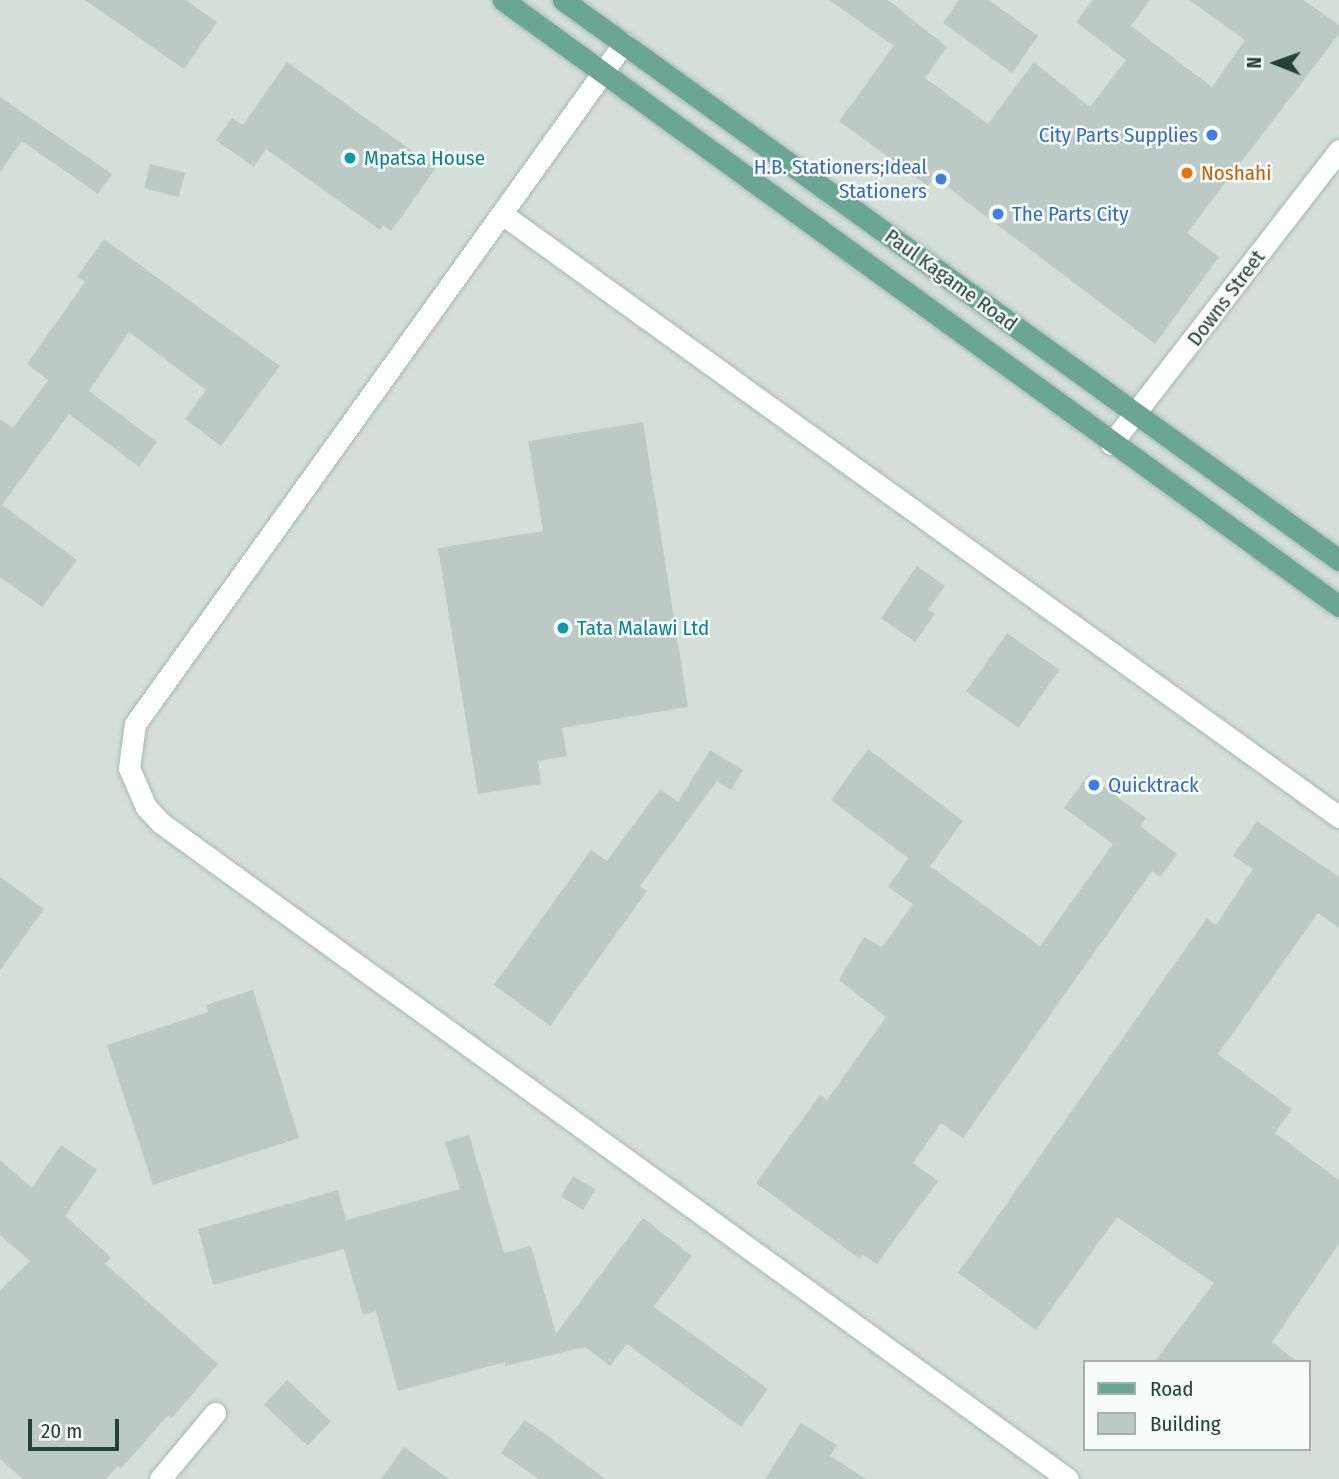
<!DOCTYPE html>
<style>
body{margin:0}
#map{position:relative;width:1339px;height:1479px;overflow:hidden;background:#e6efeb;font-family:"Fira Sans Condensed",sans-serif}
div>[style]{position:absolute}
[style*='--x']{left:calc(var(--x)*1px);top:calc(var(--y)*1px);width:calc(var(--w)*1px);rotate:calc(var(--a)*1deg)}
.built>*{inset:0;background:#d4dfda}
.building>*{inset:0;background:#bbcac4;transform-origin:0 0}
.roads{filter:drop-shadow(0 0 2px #a8b8b2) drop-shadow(0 0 2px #a8b8b2)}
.minor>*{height:21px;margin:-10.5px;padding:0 10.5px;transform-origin:10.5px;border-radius:10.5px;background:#fff}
.major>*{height:21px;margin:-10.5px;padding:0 10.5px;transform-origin:10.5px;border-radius:10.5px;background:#6aa596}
.dots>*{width:19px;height:19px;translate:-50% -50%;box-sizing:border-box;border:4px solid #f7fbf9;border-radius:50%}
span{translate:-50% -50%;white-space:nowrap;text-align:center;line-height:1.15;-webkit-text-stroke:5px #f7fbf9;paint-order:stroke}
.shop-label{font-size:21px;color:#366cbe}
.right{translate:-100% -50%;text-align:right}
.left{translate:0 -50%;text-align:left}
.culture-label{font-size:21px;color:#0d838f}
.food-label{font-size:21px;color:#c56008}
.street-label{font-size:21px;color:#24423a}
.legend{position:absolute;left:1083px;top:1360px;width:228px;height:91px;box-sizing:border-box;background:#f7fbf9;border:2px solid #a3b1ad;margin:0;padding:9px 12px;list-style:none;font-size:21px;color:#24423a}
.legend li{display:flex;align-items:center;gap:14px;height:35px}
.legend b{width:35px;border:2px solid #a3b1ad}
.north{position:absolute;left:1241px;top:28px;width:70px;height:70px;-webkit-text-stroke:5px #f7fbf9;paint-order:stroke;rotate:271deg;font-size:19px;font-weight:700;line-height:28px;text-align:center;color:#24423a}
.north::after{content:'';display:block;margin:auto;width:24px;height:32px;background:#24423a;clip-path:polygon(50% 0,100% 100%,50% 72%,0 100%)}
.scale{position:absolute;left:28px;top:1419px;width:91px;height:32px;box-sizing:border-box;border:4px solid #24423a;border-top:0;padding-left:9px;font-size:21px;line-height:24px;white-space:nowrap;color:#24423a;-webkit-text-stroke:5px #f7fbf9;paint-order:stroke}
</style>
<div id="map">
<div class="built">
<i style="clip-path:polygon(evenodd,0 0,1339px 0,1339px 1479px,0 1479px,0 0,1085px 1362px,1309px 1362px,1309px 1449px,1085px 1449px,1085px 1362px)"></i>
</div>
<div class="building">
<i style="clip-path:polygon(85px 0,186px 0,217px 22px,184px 69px)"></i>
<i style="clip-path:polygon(829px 0,888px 0,947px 47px,925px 78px,988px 124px,1034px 62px,1090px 107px,1126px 60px,1076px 22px,1093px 0,1150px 0,1131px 26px,1212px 87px,1245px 40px,1189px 0,1303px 0,1339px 25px,1339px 34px,1187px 233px,1219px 257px,1155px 344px,934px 177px,928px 186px,839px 121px,894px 46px)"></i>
<i style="clip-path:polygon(959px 0,989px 0,1038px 36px,1012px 73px,943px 23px)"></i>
<i style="clip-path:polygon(287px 62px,436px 168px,391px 231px,383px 225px,380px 230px,266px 149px,254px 167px,216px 140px,232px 118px,243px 125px)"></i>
<i style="clip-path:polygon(0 97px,112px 174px,98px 194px,22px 141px,0 172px)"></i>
<i style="left:150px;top:164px;width:36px;height:25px;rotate:14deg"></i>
<i style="clip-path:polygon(104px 239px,280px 366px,221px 446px,185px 419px,206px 390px,129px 332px,89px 391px,157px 442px,139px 467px,69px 414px,2px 505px,77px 560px,42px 607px,0 577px,0 419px,13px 428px,48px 380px,27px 364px,85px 282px,77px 277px)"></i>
<i style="clip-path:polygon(643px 422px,688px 707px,562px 728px,567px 756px,538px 761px,541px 784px,478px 794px,438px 548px,543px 531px,528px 441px)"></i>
<i style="clip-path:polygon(917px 566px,945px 586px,928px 610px,935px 614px,915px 642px,881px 618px)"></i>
<i style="left:1007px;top:633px;width:64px;height:71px;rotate:35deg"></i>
<i style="clip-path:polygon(868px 749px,963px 821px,930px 866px,1040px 946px,1113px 844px,1064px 808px,1088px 775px,1146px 818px,1140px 826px,1177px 854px,1160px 877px,1152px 871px,963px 1138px,941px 1123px,913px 1163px,938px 1181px,877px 1264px,863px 1255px,860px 1259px,756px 1183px,820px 1095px,827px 1100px,886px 1017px,839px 980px,864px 937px,882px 947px,913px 904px,888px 887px,908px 858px,831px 800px)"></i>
<i style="clip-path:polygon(710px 750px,743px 770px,731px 790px,717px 781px,640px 886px,647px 891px,550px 1026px,494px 985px,591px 850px,607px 861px,660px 789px,678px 802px)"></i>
<i style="clip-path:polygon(1257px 821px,1339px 877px,1339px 928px,1318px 913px,1218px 1054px,1292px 1109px,1275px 1133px,1339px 1180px,1339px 1244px,1272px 1342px,1298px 1362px,1154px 1362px,1214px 1283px,1117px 1217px,1036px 1330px,958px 1273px,1207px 918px,1216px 925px,1253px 869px,1233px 856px)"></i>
<i style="clip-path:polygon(0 877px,44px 909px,0 970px)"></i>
<i style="clip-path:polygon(253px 990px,299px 1138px,153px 1185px,107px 1045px,208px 1012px,206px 1005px)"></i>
<i style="clip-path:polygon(469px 1135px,504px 1253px,531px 1246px,556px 1334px,643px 1218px,692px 1256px,654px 1307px,768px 1389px,741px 1427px,627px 1344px,610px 1366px,585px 1347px,506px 1366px,505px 1362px,398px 1391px,376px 1311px,363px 1315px,344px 1249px,213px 1285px,198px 1229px,338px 1190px,346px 1220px,460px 1189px,445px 1142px)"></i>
<i style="clip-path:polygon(61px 1145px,97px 1170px,65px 1216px,111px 1257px,105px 1264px,218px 1364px,172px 1418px,168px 1415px,121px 1469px,118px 1466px,106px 1479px,23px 1479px,0 1459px,0 1290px,30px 1261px,0 1235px,0 1160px,32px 1188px)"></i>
<i style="left:573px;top:1176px;width:26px;height:24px;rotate:31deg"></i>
<i style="left:287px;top:1380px;width:60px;height:34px;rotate:43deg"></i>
<i style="clip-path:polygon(524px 1420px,547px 1435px,605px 1479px,539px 1479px,501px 1453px)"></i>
<i style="clip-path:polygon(801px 1423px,837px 1445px,830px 1456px,866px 1479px,765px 1479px)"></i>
<i style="clip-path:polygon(404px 1447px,449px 1479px,381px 1479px)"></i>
</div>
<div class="roads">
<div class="minor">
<i style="--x:624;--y:43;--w:838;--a:125.68"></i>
<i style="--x:135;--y:724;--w:44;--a:97.8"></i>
<i style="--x:129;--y:768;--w:43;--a:66.4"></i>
<i style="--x:146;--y:807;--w:22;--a:47"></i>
<i style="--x:161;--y:823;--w:1119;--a:35.88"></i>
<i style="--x:502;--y:214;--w:1032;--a:35.77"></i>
<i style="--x:1111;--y:444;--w:372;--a:-52.2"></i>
<i style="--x:160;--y:1479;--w:86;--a:-50.2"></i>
</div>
<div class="major">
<i style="--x:503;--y:0;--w:1033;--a:35.94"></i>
<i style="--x:563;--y:0;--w:957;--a:35.82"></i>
</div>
</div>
<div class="dots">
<i style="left:1212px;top:135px;background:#3f7fe0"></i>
<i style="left:350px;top:158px;background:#0f9aa8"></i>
<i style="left:1187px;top:173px;background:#e8710a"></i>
<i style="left:941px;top:179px;background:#3f7fe0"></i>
<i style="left:998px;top:214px;background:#3f7fe0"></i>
<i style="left:563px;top:628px;background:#0f9aa8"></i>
<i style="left:1094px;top:785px;background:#3f7fe0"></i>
</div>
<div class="shop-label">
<span class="right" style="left:1198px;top:135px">City Parts Supplies</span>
<span class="right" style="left:927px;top:179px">H.B. Stationers;Ideal<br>Stationers</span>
<span class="left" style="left:1012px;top:214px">The Parts City</span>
<span class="left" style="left:1108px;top:785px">Quicktrack</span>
</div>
<div class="culture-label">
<span class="left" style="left:364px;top:158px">Mpatsa House</span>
<span class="left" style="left:577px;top:628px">Tata Malawi Ltd</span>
</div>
<div class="food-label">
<span class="left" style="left:1201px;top:173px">Noshahi</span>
</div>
<div class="street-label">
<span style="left:951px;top:280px;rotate:36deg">Paul Kagame Road</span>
<span style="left:1226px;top:298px;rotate:-53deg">Downs Street</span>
</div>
<ul class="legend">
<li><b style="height:9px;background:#6aa596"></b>Road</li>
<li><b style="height:19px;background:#bbcac4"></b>Building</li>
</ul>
<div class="north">N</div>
<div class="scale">20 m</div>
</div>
